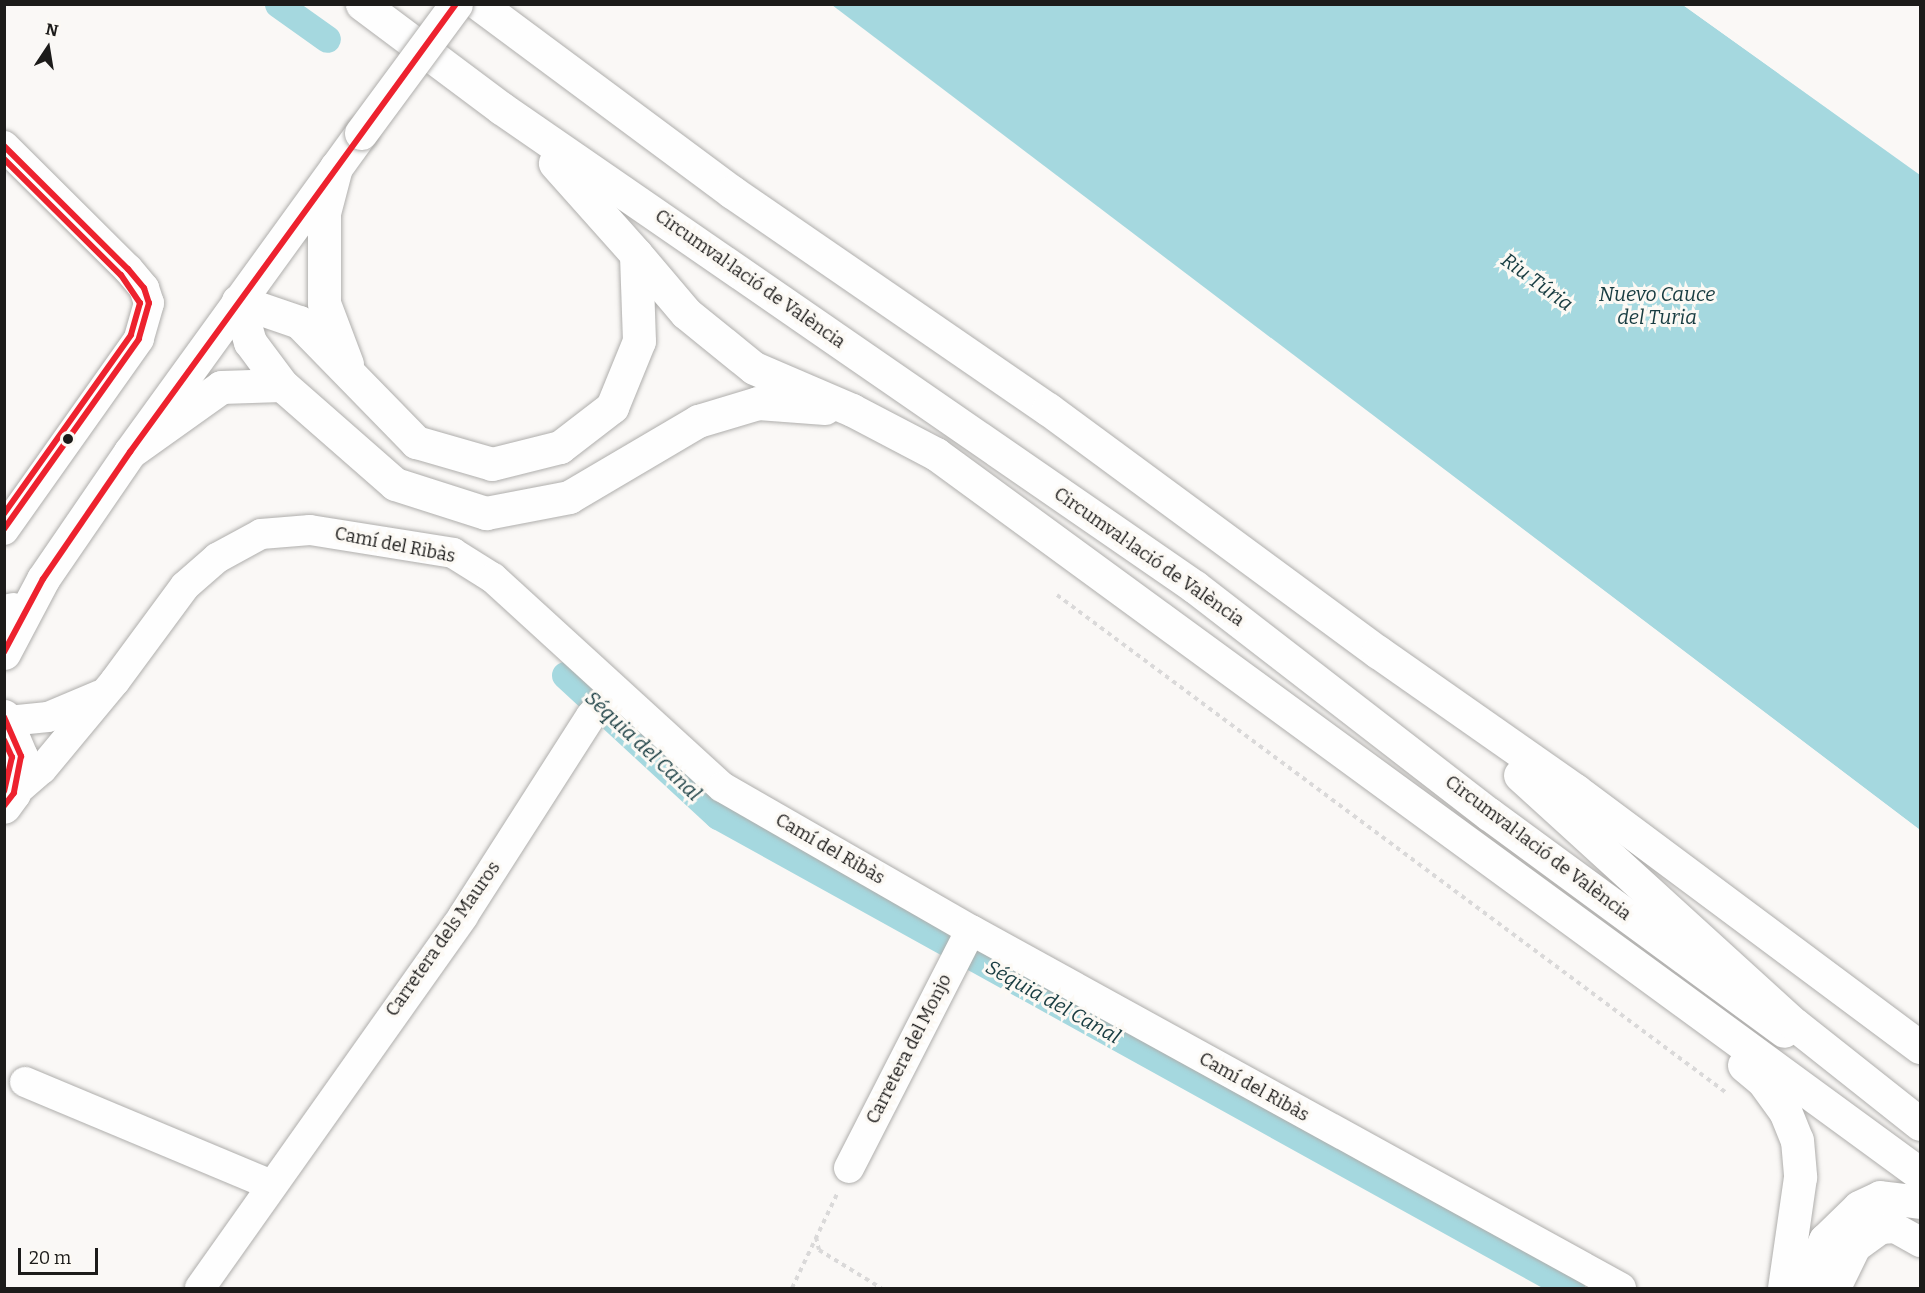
<!DOCTYPE html>
<meta charset="utf-8">
<style>
body{margin:0}
#map{position:relative;width:1925px;height:1293px;overflow:hidden;background:#faf8f6;font-family:Bitter,serif}
div>[style]{position:absolute}
[style*='--x']{left:calc(var(--x)*1px);top:calc(var(--y)*1px);width:calc(var(--w)*1px);rotate:calc(var(--a)*1deg)}
.water>*{inset:0;background:#a5d8df}
.pier>*{inset:0;background:#faf8f6}
.canal>*{height:27px;margin:-13.5px;padding:0 13.5px;transform-origin:13.5px;border-radius:13.5px;background:#a5d8df}
.path>*{height:4px;margin-top:-2px;transform-origin:0;background:repeating-linear-gradient(90deg,#dad9d9 0 4.5px,transparent 0 9px)}
.roads{filter:drop-shadow(0 0 2px #afaeac) drop-shadow(0 0 2px #afaeac)}
.minor>*{height:30px;margin:-15px;padding:0 15px;transform-origin:15px;border-radius:15px;background:#fefefe}
.tertiary>*{height:33px;margin:-16.5px;padding:0 16.5px;transform-origin:16.5px;border-radius:16.5px;background:#fefefe}
.trunk>*{height:33px;margin:-16.5px;padding:0 16.5px;transform-origin:16.5px;border-radius:16.5px;background:#fefefe}
.motorway>*{height:33px;margin:-16.5px;padding:0 16.5px;transform-origin:16.5px;border-radius:16.5px;background:#fefefe}
.bridges{filter:drop-shadow(0 0 2px #afaeac) drop-shadow(0 0 2px #afaeac)}
.tertiary-bridge>*{height:33px;margin:-16.5px;padding:0 16.5px;transform-origin:16.5px;border-radius:16.5px;background:#fefefe}
.bus-1>*{height:6px;margin:-3px;padding:0 3px;transform-origin:3px;border-radius:3px;background:#ed222e}
.bus-2>*{height:6px;margin:-3px;padding:0 3px;transform-origin:3px;border-radius:3px;background:#ed222e}
.dots>*{width:16px;height:16px;translate:-50% -50%;box-sizing:border-box;border:3px solid #fcf9f4;border-radius:50%}
span{translate:-50% -50%;white-space:nowrap;text-align:center;line-height:1.15;-webkit-text-stroke:6px #fcf9f4;paint-order:stroke}
.street-label{font-size:18px;color:#1c1b1a}
.water-label{font-size:20px;color:#183c41;font-style:italic}
.frame{position:absolute;inset:0;border:6px solid #1c1b1a;pointer-events:none}
.north{position:absolute;left:18px;top:18px;width:60px;height:60px;-webkit-text-stroke:4px #fcf9f4;paint-order:stroke;rotate:12deg;font-size:16px;font-weight:700;line-height:24px;text-align:center;color:#1c1b1a}
.north::after{content:'';display:block;margin:auto;width:21px;height:27px;background:#1c1b1a;clip-path:polygon(50% 0,100% 100%,50% 72%,0 100%)}
.scale{position:absolute;left:18px;top:1248px;width:80px;height:27px;box-sizing:border-box;border:3px solid #1c1b1a;border-top:0;padding-left:8px;font-size:18px;line-height:21px;white-space:nowrap;color:#1c1b1a;-webkit-text-stroke:4px #fcf9f4;paint-order:stroke}
</style>
<div id="map">
<div class="water">
<i style="clip-path:polygon(832px 5px,1683px 5px,1920px 174px,1920px 830px)"></i>
</div>
<div class="pier">
<i style="clip-path:polygon(829px 4px,1920px 830px,1920px 833px,830px 7px)"></i>
<i style="clip-path:polygon(1688px 4px,1920px 171px,1920px 175px,1683px 5px)"></i>
</div>
<div class="canal">
<i style="--x:278;--y:4;--w:60;--a:35.5"></i>
<i style="--x:565;--y:675;--w:208;--a:42.7"></i>
<i style="--x:718;--y:816;--w:975;--a:28.96"></i>
</div>
<div class="path">
<i style="--x:1057;--y:595;--w:836;--a:36.64"></i>
<i style="--x:816;--y:1237;--w:13;--a:77"></i>
<i style="--x:819;--y:1250;--w:73;--a:31.5"></i>
<i style="--x:792;--y:1288;--w:106;--a:-64.4"></i>
</div>
<div class="roads">
<div class="minor">
<i style="--x:4;--y:146;--w:175;--a:44.8"></i>
<i style="--x:128;--y:269;--w:25;--a:50"></i>
<i style="--x:144;--y:288;--w:16;--a:72"></i>
<i style="--x:149;--y:303;--w:37;--a:106"></i>
<i style="--x:139;--y:339;--w:234;--a:125.3"></i>
<i style="--x:4;--y:610;--w:10;--a:-11"></i>
<i style="--x:8;--y:721;--w:40;--a:-5.7"></i>
<i style="--x:48;--y:717;--w:56;--a:-22.9"></i>
<i style="--x:14;--y:793;--w:37;--a:-41"></i>
<i style="--x:42;--y:769;--w:114;--a:-50.3"></i>
<i style="--x:115;--y:681;--w:118;--a:-53.6"></i>
<i style="--x:185;--y:586;--w:43;--a:-41.2"></i>
<i style="--x:217;--y:558;--w:50;--a:-28.6"></i>
<i style="--x:261;--y:534;--w:49;--a:-4.7"></i>
<i style="--x:310;--y:530;--w:145;--a:9.1"></i>
<i style="--x:453;--y:553;--w:47;--a:32"></i>
<i style="--x:493;--y:578;--w:310;--a:42.4"></i>
<i style="--x:722;--y:787;--w:287;--a:29.9"></i>
<i style="--x:971;--y:930;--w:742;--a:28.84"></i>
<i style="--x:25;--y:1082;--w:264;--a:22.7"></i>
<i style="--x:849;--y:1168;--w:267;--a:-62.9"></i>
<i style="--x:200;--y:1288;--w:456;--a:-54.7"></i>
<i style="--x:463;--y:916;--w:237;--a:-57.4"></i>
<i style="--x:591;--y:716;--w:33;--a:-49"></i>
<i style="--x:1836;--y:1288;--w:46;--a:-64"></i>
<i style="--x:1856;--y:1247;--w:31;--a:-36"></i>
<i style="--x:1881;--y:1229;--w:14;--a:-4"></i>
<i style="--x:1895;--y:1228;--w:29;--a:29"></i>
</div>
<div class="tertiary">
<i style="--x:4;--y:653;--w:84;--a:-62.2"></i>
<i style="--x:43;--y:579;--w:154;--a:-55.6"></i>
<i style="--x:130;--y:452;--w:394;--a:-54.1"></i>
<i style="--x:4;--y:716;--w:43;--a:67"></i>
<i style="--x:21;--y:756;--w:38;--a:101"></i>
<i style="--x:14;--y:793;--w:17;--a:126"></i>
</div>
<div class="trunk">
<i style="--x:362;--y:4;--w:174;--a:36.8"></i>
<i style="--x:501;--y:108;--w:843;--a:34.61"></i>
<i style="--x:1195;--y:587;--w:371;--a:37.7"></i>
<i style="--x:1489;--y:814;--w:366;--a:36.3"></i>
<i style="--x:336;--y:167;--w:48;--a:104.6"></i>
<i style="--x:324;--y:213;--w:90;--a:90"></i>
<i style="--x:324;--y:303;--w:65;--a:69.3"></i>
<i style="--x:636;--y:254;--w:77;--a:49.7"></i>
<i style="--x:686;--y:313;--w:87;--a:39"></i>
<i style="--x:754;--y:368;--w:107;--a:23.2"></i>
<i style="--x:852;--y:410;--w:95;--a:27.6"></i>
<i style="--x:936;--y:454;--w:1219;--a:36.19"></i>
<i style="--x:238;--y:301;--w:65;--a:19"></i>
<i style="--x:299;--y:322;--w:168;--a:45.7"></i>
<i style="--x:416;--y:442;--w:79;--a:16.1"></i>
<i style="--x:492;--y:464;--w:70;--a:-14"></i>
<i style="--x:560;--y:447;--w:66;--a:-37.6"></i>
<i style="--x:612;--y:407;--w:71;--a:-67.8"></i>
<i style="--x:639;--y:341;--w:87;--a:-92"></i>
<i style="--x:636;--y:254;--w:122;--a:-131.7"></i>
<i style="--x:238;--y:301;--w:43;--a:73.7"></i>
<i style="--x:250;--y:342;--w:54;--a:53.3"></i>
<i style="--x:282;--y:385;--w:150;--a:41.2"></i>
<i style="--x:395;--y:484;--w:96;--a:17.7"></i>
<i style="--x:486;--y:513;--w:85;--a:-10.9"></i>
<i style="--x:569;--y:497;--w:150;--a:-30.5"></i>
<i style="--x:698;--y:421;--w:63;--a:-16.7"></i>
<i style="--x:758;--y:403;--w:67;--a:4.3"></i>
<i style="--x:130;--y:452;--w:112;--a:-35.5"></i>
<i style="--x:221;--y:387;--w:61;--a:-1.9"></i>
<i style="--x:1744;--y:1065;--w:25;--a:40"></i>
<i style="--x:1763;--y:1081;--w:37;--a:54"></i>
<i style="--x:1785;--y:1111;--w:31;--a:68"></i>
<i style="--x:1797;--y:1140;--w:37;--a:85"></i>
<i style="--x:1800;--y:1177;--w:112;--a:98.2"></i>
<i style="--x:1803;--y:1288;--w:53;--a:-65.4"></i>
<i style="--x:1825;--y:1240;--w:47;--a:-44.1"></i>
<i style="--x:1859;--y:1207;--w:23;--a:-25"></i>
<i style="--x:1880;--y:1197;--w:40;--a:7.1"></i>
</div>
<div class="motorway">
<i style="--x:479;--y:4;--w:315;--a:36.6"></i>
<i style="--x:732;--y:192;--w:383;--a:34.5"></i>
<i style="--x:1048;--y:409;--w:410;--a:36.4"></i>
<i style="--x:1378;--y:652;--w:241;--a:35"></i>
<i style="--x:1575;--y:790;--w:430;--a:36.7"></i>
<i style="--x:1520;--y:775;--w:370;--a:42.3"></i>
<i style="--x:1794;--y:1024;--w:161;--a:38.4"></i>
</div>
</div>
<div class="bridges">
<div class="tertiary-bridge">
<i style="--x:361;--y:133;--w:160;--a:-53.6"></i>
</div>
</div>
<div class="bus-1">
<i style="--x:4;--y:146;--w:175;--a:44.8"></i>
<i style="--x:128;--y:269;--w:25;--a:50"></i>
<i style="--x:144;--y:288;--w:16;--a:72"></i>
<i style="--x:149;--y:303;--w:37;--a:106"></i>
<i style="--x:139;--y:339;--w:233;--a:125.4"></i>
<i style="--x:4;--y:652;--w:83;--a:-61.9"></i>
<i style="--x:43;--y:579;--w:154;--a:-55.6"></i>
<i style="--x:130;--y:452;--w:554;--a:-53.96"></i>
<i style="--x:4;--y:717;--w:43;--a:66.4"></i>
<i style="--x:21;--y:756;--w:38;--a:101"></i>
<i style="--x:14;--y:793;--w:16;--a:128"></i>
</div>
<div class="bus-2">
<i style="--x:4;--y:159;--w:165;--a:44.8"></i>
<i style="--x:121;--y:275;--w:34;--a:56"></i>
<i style="--x:140;--y:303;--w:33;--a:106"></i>
<i style="--x:131;--y:335;--w:219;--a:125.4"></i>
<i style="--x:4;--y:740;--w:19;--a:65"></i>
<i style="--x:12;--y:757;--w:35;--a:103"></i>
</div>
<div class="dots">
<i style="left:68px;top:439px;background:#1c1b1a"></i>
</div>
<div class="street-label">
<span style="left:750px;top:279px;rotate:35deg">Circumval·lació de València</span>
<span style="left:395px;top:545px;rotate:11deg">Camí del Ribàs</span>
<span style="left:1149px;top:557px;rotate:35deg">Circumval·lació de València</span>
<span style="left:1538px;top:848px;rotate:37deg">Circumval·lació de València</span>
<span style="left:830px;top:849px;rotate:30deg">Camí del Ribàs</span>
<span style="left:443px;top:939px;rotate:-55deg">Carretera dels Mauros</span>
<span style="left:909px;top:1049px;rotate:-63deg">Carretera del Monjo</span>
<span style="left:1254px;top:1087px;rotate:29deg">Camí del Ribàs</span>
</div>
<div class="water-label">
<span style="left:1537px;top:282px;rotate:36deg">Riu Túria</span>
<span style="left:1657px;top:306px">Nuevo Cauce<br>del Turia</span>
<span style="left:643px;top:746px;rotate:43deg">Séquia del Canal</span>
<span style="left:1053px;top:1002px;rotate:29deg">Séquia del Canal</span>
</div>
<div class="frame"></div>
<div class="north">N</div>
<div class="scale">20 m</div>
</div>
